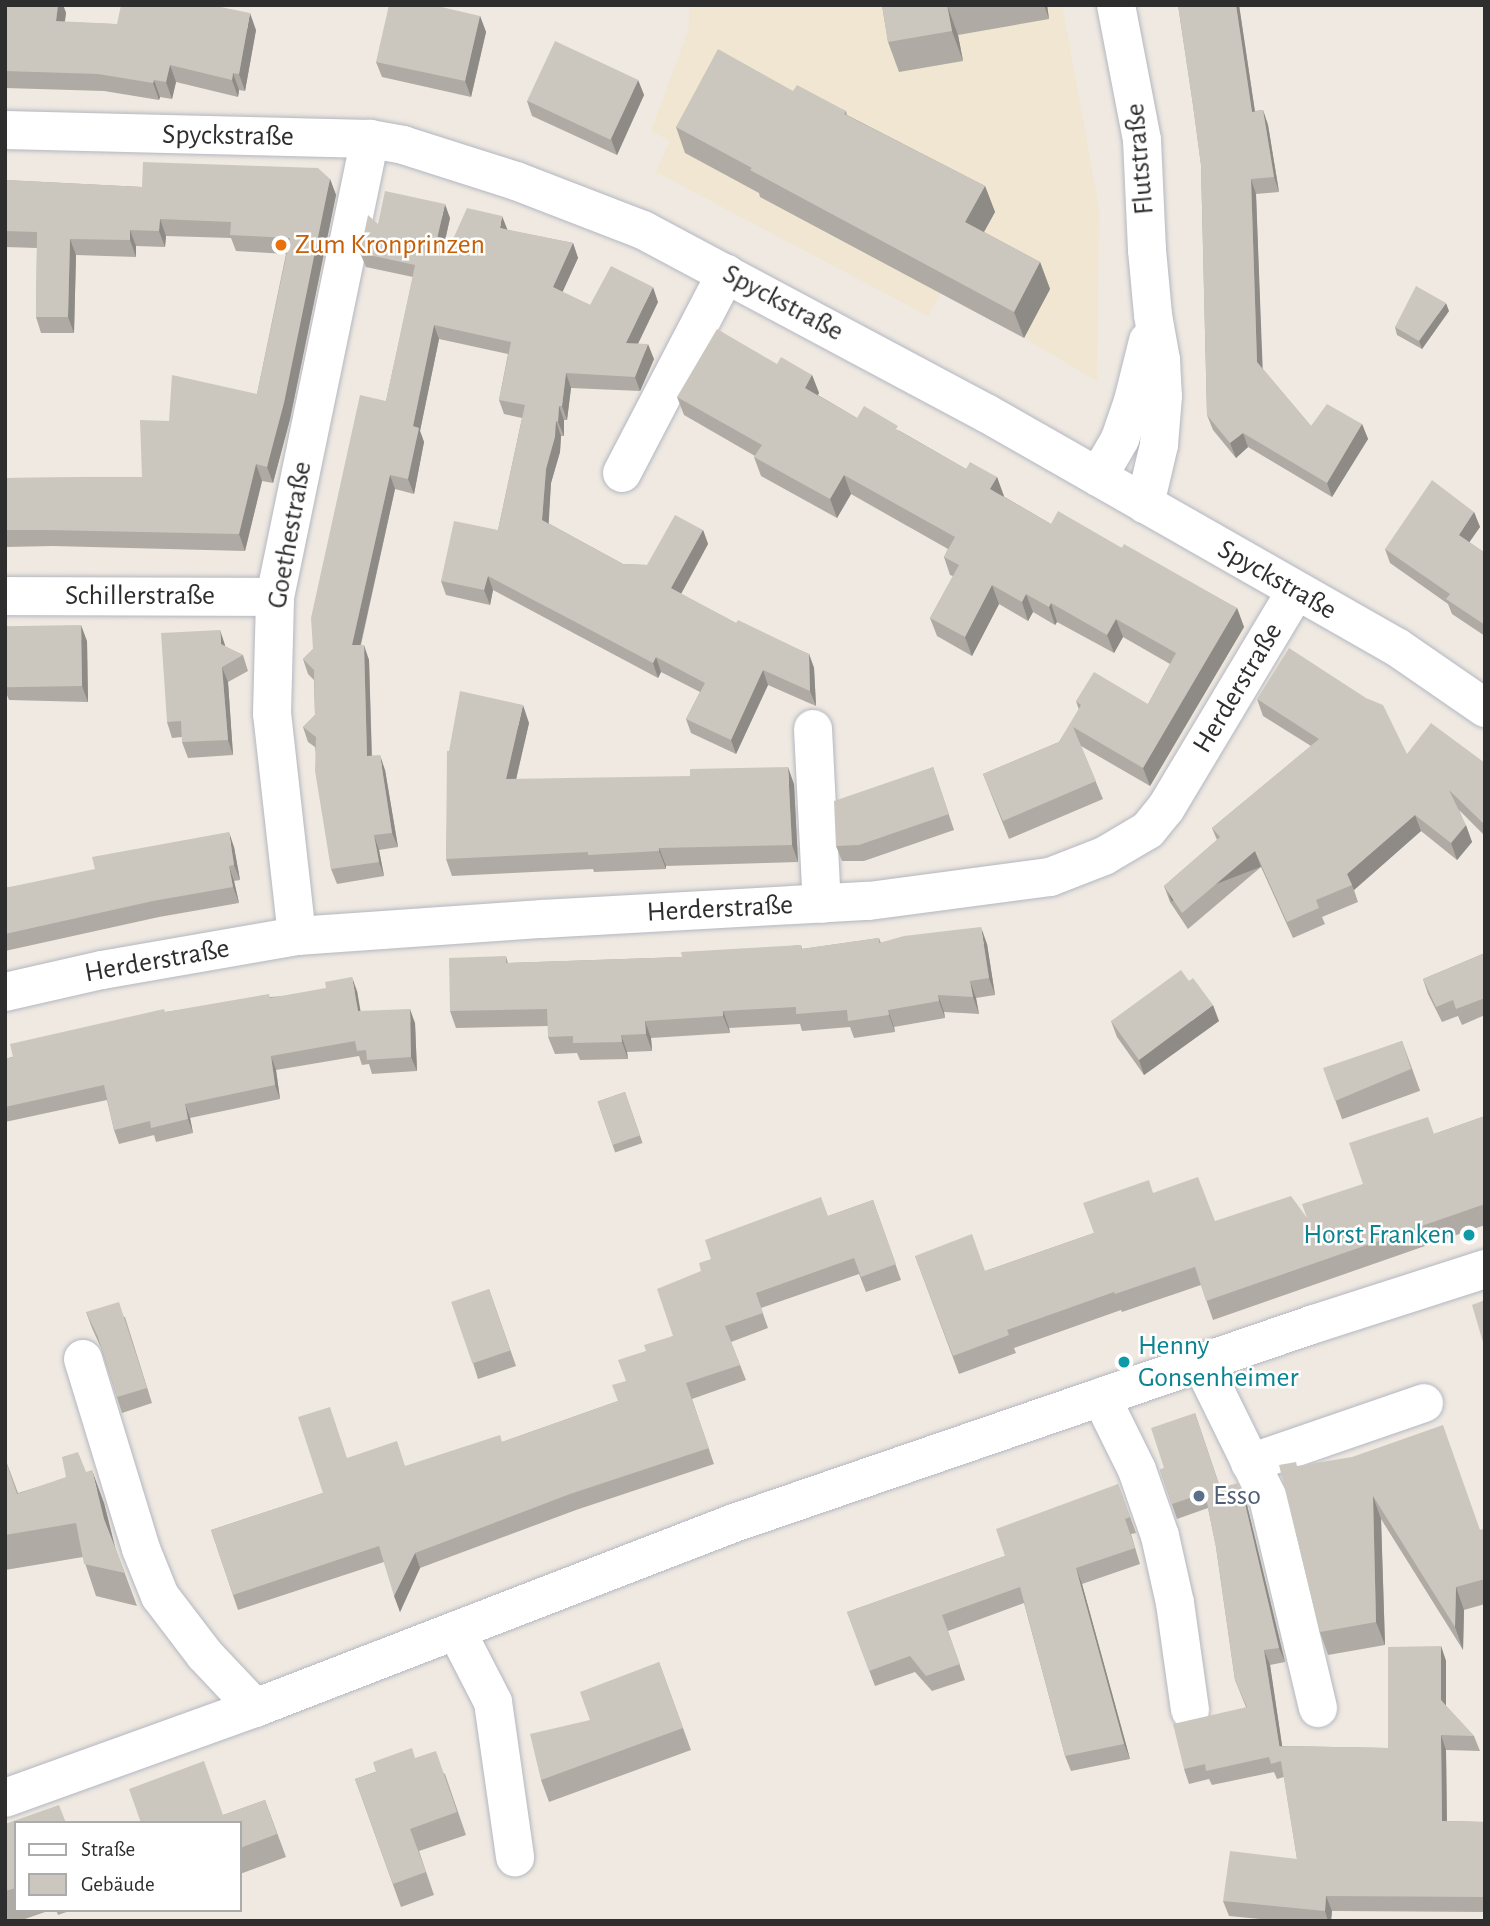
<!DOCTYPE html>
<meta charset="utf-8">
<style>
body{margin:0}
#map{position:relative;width:1490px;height:1926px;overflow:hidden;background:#efe9e1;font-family:"Alegreya Sans",sans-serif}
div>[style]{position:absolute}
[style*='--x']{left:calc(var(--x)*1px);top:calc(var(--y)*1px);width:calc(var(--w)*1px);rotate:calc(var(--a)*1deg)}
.education>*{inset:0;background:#f0e6d1}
.roads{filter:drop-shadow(0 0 2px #b4b7c1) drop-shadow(0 0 2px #b4b7c1)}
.minor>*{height:38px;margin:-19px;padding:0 19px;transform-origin:19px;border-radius:19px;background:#fff}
.wall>*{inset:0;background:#afaba4;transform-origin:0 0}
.shaded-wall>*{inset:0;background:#8e8b86;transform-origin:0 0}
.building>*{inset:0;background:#cbc7bf;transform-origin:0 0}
.dots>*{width:19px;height:19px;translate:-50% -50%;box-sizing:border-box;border:4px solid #fff;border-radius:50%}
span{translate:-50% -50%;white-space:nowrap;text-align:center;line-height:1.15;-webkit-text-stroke:5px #fff;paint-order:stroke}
.street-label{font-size:28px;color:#2e2e2e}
.food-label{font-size:28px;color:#c56008}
.left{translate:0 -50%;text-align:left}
.culture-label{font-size:28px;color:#0d838f}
.right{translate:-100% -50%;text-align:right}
.service-label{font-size:28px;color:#4e5e75}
.frame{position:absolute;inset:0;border:7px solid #2e2e2e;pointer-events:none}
.legend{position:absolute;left:14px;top:1821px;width:228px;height:91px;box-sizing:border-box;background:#fff;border:2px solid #ababab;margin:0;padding:9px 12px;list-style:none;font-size:21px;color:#2e2e2e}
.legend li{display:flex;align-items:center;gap:14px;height:35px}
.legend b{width:35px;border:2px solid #ababab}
</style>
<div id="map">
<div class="education">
<i style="clip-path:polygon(689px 5px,1062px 5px,1099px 208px,1097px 381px,1024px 338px,968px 245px,928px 316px,656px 172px,670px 141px,651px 131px,689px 28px)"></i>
</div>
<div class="roads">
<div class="minor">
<i style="--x:1116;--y:5;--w:137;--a:79.1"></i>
<i style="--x:1142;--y:140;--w:110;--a:87.4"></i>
<i style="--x:1147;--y:250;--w:65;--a:84.7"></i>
<i style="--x:1153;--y:315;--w:46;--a:79.9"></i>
<i style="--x:1161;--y:360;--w:36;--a:87"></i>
<i style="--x:1163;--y:396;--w:49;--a:94.7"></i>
<i style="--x:1159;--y:445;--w:61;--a:103.3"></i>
<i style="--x:5;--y:130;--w:365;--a:1.4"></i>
<i style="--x:370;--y:139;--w:34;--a:10"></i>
<i style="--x:403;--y:145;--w:119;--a:17.7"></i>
<i style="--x:516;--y:181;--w:136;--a:21.1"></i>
<i style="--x:643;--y:230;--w:389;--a:28.1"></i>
<i style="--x:986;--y:413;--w:474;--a:29.7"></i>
<i style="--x:1398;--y:648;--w:106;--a:34.6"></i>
<i style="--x:622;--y:473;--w:225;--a:-62.5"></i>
<i style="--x:1098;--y:477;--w:44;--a:-59.9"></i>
<i style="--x:1120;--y:439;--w:40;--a:-71.1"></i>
<i style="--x:1133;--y:401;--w:62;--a:-76"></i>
<i style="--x:5;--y:596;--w:270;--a:0.2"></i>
<i style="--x:813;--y:729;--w:175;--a:87.1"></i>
<i style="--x:297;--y:936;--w:223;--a:-96.4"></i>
<i style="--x:272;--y:714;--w:117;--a:-88.5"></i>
<i style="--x:275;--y:597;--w:468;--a:-78.3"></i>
<i style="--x:5;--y:992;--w:99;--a:-12.8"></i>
<i style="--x:102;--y:970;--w:198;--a:-9.9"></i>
<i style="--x:297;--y:936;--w:246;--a:-4"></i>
<i style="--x:542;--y:919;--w:327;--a:-3.2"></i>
<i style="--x:869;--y:901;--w:183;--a:-7.6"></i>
<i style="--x:1050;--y:877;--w:58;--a:-21.3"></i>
<i style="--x:1104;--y:856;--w:51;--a:-30.6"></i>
<i style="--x:1148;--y:830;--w:28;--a:-51"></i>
<i style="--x:1166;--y:808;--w:253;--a:-59.1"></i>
<i style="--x:83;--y:1359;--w:199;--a:73"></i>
<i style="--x:141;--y:1549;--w:51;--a:68"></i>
<i style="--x:160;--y:1596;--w:74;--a:52.7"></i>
<i style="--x:205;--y:1655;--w:73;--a:46.7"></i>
<i style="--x:1201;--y:1362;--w:152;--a:63.8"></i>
<i style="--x:1268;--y:1498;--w:216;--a:76.6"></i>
<i style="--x:1101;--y:1397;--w:81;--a:63.7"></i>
<i style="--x:1137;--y:1470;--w:70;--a:70.8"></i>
<i style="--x:1160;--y:1536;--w:69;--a:77.4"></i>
<i style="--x:1175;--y:1603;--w:108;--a:82"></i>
<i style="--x:1250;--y:1463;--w:184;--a:-19"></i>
<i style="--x:457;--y:1632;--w:79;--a:62.8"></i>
<i style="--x:493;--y:1702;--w:157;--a:81.9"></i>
<i style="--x:5;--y:1798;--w:266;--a:-19.8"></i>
<i style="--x:255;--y:1708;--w:513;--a:-21.12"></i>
<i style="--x:734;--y:1523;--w:613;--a:-18.94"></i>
<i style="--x:1314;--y:1324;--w:180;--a:-17.8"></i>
</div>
</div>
<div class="wall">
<i style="clip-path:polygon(5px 5px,63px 5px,66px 13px,65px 22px,256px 30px,245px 91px,239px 90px,238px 97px,176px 82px,172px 99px,160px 97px,159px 100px,104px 91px,5px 88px)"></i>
<i style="clip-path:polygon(882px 5px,1047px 5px,1049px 19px,958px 35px,963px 61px,899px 72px,888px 42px)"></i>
<i style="clip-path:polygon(1178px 5px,1239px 5px,1255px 111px,1263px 110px,1268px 125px,1279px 192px,1256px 194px,1262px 368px,1311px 426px,1362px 424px,1368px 439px,1332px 497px,1248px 447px,1236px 458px,1213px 430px,1207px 415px,1201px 165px,1193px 105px)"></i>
<i style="clip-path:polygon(480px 16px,486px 32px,471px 97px,382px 77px,376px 62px)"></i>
<i style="clip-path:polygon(638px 80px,644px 95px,617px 155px,532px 116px,527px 101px)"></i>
<i style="clip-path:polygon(793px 91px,846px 111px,847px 115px,985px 186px,995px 212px,984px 232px,1040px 262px,1050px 289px,1024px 338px,760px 197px,759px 193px,685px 153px,676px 127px)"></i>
<i style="clip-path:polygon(330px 179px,336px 195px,290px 419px,273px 483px,262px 481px,245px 551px,53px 546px,5px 547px,5px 478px,142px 477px,169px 421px,257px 394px,286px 254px,236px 251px,231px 238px,166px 236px,165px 247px,136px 246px,136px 257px,76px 255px,74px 333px,41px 333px,36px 317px,37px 248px,5px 247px,5px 180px,142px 187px)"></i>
<i style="clip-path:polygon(450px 218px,444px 246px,449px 248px,507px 230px,573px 243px,578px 258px,562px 292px,590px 305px,658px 302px,638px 344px,654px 359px,640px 391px,571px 388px,567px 420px,564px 420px,564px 436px,561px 436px,560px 452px,551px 483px,548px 523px,623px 564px,647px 565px,703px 530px,708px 544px,681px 594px,736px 623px,809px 654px,814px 668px,816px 706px,768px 685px,736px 754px,691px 733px,686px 719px,700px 692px,661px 672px,658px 678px,493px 590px,490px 605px,446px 595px,441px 581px,498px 530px,522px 418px,504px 414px,499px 400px,508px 354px,439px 339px,420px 431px,424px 442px,414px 494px,395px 489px,361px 645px,369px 660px,372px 755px,385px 770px,398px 847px,379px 850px,384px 876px,337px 884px,331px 869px,315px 747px,308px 742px,303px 727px,315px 715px,314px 680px,308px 674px,303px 659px,313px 649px,386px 401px,413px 277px,366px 267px,360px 253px,378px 224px)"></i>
<i style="clip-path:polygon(1449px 311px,1422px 349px,1397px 335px,1395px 327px)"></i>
<i style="clip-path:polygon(777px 364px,812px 375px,819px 393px,818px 395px,857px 418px,900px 431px,966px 469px,997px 477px,1003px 496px,1051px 524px,1122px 548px,1237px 608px,1244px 627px,1150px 786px,1081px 746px,1103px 799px,1009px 839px,983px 774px,1059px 742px,1079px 710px,1076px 701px,1148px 704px,1170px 664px,1123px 637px,1114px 653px,1057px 622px,1055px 625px,1033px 612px,1028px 621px,999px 604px,972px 656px,937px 636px,930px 618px,953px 576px,950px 575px,944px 557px,948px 549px,851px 494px,837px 518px,761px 476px,754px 457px,755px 456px,684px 415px,677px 397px)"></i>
<i style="clip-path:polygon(1474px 512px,1480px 527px,1469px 542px,1485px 553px,1485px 636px,1452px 614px,1448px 604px,1390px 563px,1385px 549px)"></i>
<i style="clip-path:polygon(5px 626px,87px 641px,88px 702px,9px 700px,5px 690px)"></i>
<i style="clip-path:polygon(226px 647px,243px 655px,248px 671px,228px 682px,233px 755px,188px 758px,182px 742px,182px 737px,172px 738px,167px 722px)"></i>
<i style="clip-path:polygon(1257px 699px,1407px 754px,1485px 763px,1485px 836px,1459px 810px,1472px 842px,1457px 860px,1421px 831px,1354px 890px,1358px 902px,1322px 917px,1325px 924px,1293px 938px,1261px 867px,1188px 929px,1170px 902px,1164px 886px,1217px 840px,1212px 828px,1311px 746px,1263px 716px)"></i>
<i style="clip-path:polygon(529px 723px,516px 779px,794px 784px,798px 862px,666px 866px,666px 869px,594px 872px,593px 869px,452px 876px,446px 859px,449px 751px)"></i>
<i style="clip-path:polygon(933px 767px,954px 830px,864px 861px,842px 861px,836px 846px)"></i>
<i style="clip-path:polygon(234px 847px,240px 880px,234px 881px,239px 903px,159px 917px,5px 951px,5px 888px)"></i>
<i style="clip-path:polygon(879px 938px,881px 943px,987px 944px,995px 995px,976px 998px,979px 1014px,944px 1012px,945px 1018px,894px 1027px,895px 1032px,854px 1038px,850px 1027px,802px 1031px,800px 1024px,729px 1028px,730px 1033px,651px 1038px,652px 1051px,627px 1052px,628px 1059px,580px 1060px,577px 1053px,555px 1054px,548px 1037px,548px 1026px,456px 1028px,450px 1011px,506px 956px,508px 963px,682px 957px,801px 945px,802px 949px)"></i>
<i style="clip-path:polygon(1485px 953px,1485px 1015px,1462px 1025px,1458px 1016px,1442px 1022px,1428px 994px,1423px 979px)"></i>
<i style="clip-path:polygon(357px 991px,360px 1011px,415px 1023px,417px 1071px,372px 1074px,369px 1064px,362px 1065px,359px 1056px,276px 1070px,280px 1099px,190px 1118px,193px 1133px,156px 1142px,154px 1135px,119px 1144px,114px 1130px,107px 1100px,5px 1122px,5px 1059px,165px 1012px,270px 997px)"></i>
<i style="clip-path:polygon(1111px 1021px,1219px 1021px,1144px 1075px,1117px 1037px)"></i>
<i style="left:1402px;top:1041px;width:53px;height:83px;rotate:70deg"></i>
<i style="left:625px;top:1092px;width:54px;height:29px;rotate:71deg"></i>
<i style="clip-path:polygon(1485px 1116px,1485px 1225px,1213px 1320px,1201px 1285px,1122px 1312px,1121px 1310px,1014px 1348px,1016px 1353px,959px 1374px,915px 1256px,985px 1271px,1094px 1233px,1153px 1193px,1215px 1221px,1307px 1218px,1363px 1184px,1434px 1134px)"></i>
<i style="clip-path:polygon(873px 1200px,901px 1280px,866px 1292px,859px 1274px,761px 1308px,768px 1328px,731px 1342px,746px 1380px,692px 1399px,714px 1464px,576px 1510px,420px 1568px,400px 1612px,384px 1562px,238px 1610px,211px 1530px,323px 1493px,348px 1458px,406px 1466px,502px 1442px,618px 1401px,626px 1381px,646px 1351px,673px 1336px,701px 1271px,828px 1216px)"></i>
<i style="clip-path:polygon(489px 1289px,516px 1366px,478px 1379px,473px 1363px)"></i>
<i style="clip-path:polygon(86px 1312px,125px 1317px,152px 1403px,122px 1413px,101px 1348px,92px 1328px)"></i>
<i style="clip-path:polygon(1195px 1413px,1220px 1487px,1247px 1505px,1285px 1662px,1270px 1665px,1282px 1746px,1388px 1748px,1441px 1646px,1446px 1661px,1446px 1706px,1474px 1736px,1480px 1751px,1446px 1750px,1447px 1821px,1485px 1822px,1485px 1912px,1332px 1911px,1331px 1921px,1281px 1921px,1229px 1916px,1223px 1901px,1297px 1859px,1284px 1777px,1277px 1779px,1274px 1772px,1212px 1785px,1209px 1779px,1189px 1784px,1184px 1769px,1246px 1707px,1235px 1680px,1216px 1547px,1208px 1508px,1177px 1519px,1160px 1470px,1164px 1468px)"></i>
<i style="clip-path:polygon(5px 1458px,18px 1493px,86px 1472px,104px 1503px,115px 1547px,137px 1606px,96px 1596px,83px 1557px,5px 1570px)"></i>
<i style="clip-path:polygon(1297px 1466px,1480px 1530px,1485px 1529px,1485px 1604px,1464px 1610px,1463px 1650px,1381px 1519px,1385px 1645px,1328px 1655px,1320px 1632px)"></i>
<i style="clip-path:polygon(1118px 1484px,1136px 1533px,1131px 1534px,1140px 1564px,1082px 1584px,1130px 1759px,1071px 1771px,1065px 1756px,1024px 1603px,948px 1631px,965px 1680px,932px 1691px,915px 1672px,875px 1686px,847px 1612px,1005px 1556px)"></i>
<i style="clip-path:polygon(659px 1662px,691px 1750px,549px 1802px,541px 1780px,590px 1720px)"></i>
<i style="clip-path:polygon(415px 1758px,445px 1774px,466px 1835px,419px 1851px,434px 1895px,401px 1907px,355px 1779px)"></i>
<i style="clip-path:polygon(265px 1800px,286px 1857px,240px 1874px,240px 1823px,223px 1815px)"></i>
<i style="clip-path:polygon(16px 1823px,16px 1910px,51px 1910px,19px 1921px,5px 1921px,5px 1824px)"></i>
<i style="clip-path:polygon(56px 1910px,72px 1910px,58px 1915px)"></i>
</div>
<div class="shaded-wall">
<i style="clip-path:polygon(58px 5px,63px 5px,66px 13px,62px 38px,56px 21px)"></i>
<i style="clip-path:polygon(947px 5px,958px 35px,963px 61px,952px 31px)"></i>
<i style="clip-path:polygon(1044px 5px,1047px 5px,1049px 19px)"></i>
<i style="clip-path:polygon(1236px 5px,1239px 5px,1257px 126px,1252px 112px)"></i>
<i style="clip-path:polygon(250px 13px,256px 30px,245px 91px,239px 74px)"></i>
<i style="clip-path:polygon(480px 16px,486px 32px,471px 97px,465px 81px)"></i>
<i style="clip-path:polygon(170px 65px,176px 82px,172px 99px,166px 82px)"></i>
<i style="clip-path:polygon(233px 73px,239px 90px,238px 97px,232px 80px)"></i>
<i style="clip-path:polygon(154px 80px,160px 97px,159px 100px,153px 83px)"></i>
<i style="clip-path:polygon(638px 80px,644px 95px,617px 155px,611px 139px)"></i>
<i style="clip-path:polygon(1263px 110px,1268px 125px,1279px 192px,1274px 177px)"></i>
<i style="clip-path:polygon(330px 179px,336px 195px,290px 419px,273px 483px,267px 467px)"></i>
<i style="clip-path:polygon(1251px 179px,1256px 194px,1263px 377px,1257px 362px)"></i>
<i style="clip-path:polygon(985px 186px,995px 212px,975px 248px,965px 222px)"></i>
<i style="clip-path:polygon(445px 204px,450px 218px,441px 258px,436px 243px)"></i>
<i style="clip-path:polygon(502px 216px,508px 231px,500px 228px)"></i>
<i style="clip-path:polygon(160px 219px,166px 236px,165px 247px,159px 231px)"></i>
<i style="clip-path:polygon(130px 230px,136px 246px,136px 257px,130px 240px)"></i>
<i style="clip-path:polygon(70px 239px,76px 255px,74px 333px,68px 317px)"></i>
<i style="clip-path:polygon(573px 243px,578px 258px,558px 302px,553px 287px)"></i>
<i style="clip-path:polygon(1040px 262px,1050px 289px,1024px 338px,1014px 312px)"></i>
<i style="clip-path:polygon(653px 287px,658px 302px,631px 358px,626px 343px)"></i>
<i style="clip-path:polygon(1446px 303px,1449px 311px,1422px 349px,1419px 341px)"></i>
<i style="clip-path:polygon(434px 325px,439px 339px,420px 431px,424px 442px,414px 494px,408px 479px,413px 426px)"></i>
<i style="clip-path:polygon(648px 344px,654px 359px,640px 391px,635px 377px)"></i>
<i style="clip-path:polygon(566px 373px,571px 388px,567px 420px,562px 406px)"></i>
<i style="clip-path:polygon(812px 375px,819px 393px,811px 406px,805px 388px)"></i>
<i style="clip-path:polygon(559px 406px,564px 420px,564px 436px,558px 422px)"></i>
<i style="clip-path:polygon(556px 421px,561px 436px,560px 452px,551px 483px,548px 535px,542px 520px,546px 469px)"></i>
<i style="clip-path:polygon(1362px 424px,1368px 439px,1332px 497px,1327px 483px)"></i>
<i style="clip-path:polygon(1243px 433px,1248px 447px,1236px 458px,1230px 443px)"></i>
<i style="clip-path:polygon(256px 464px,262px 481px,245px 551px,239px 534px)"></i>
<i style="clip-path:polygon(390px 475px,395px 489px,357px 660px,352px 645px)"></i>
<i style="clip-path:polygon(844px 475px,851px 494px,837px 518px,830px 499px)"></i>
<i style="clip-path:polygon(997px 477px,1004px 496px,997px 507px,990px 489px)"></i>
<i style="clip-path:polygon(1474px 512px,1480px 527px,1464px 550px,1459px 535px)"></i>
<i style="clip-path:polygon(703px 530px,708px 544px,676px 603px,671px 588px)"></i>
<i style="clip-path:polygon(488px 576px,493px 590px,490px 605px,484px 590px)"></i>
<i style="clip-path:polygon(992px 585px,999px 604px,972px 656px,965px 637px)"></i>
<i style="clip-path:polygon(1026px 594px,1033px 612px,1028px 621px,1022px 602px)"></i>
<i style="clip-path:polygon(1051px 603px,1057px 622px,1055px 625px,1049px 607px)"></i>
<i style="clip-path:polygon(1237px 608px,1244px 627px,1150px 786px,1143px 768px)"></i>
<i style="clip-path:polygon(1116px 619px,1123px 637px,1114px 653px,1107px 635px)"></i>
<i style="clip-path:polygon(81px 625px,87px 641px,88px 702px,82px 686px)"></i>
<i style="clip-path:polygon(220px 630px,225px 645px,227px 660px,221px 644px)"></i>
<i style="clip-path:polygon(364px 645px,369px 660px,372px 770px,367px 756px)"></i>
<i style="clip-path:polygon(809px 654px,814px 668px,816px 706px,810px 691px)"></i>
<i style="clip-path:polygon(656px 657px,661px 672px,658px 678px,653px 663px)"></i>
<i style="clip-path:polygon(222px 667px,228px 682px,233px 755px,228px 740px)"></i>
<i style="clip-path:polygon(763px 670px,768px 685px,736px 754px,731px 740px)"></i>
<i style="clip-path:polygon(523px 705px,529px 723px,512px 797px,506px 779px)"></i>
<i style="clip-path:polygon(380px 755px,385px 770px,398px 847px,392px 833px)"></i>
<i style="clip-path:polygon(788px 767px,794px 784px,798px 862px,792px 845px)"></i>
<i style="clip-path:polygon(1415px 815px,1421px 831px,1354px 890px,1347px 874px)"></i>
<i style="clip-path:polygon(1466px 825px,1472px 842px,1457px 860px,1451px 843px)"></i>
<i style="clip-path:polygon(229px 832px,234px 847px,240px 880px,234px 865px)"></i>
<i style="clip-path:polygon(374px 835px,379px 850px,384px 876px,379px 862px)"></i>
<i style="clip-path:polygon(659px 848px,666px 866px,666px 869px,659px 851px)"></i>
<i style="left:1255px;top:851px;width:17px;height:96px;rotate:69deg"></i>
<i style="clip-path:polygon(229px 866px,234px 881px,239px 903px,233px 887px)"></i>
<i style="clip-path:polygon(981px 927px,987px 944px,995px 995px,989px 978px)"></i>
<i style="clip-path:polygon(352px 977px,357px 991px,363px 1025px,358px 1011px)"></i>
<i style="clip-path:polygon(970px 981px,976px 998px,979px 1014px,973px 997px)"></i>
<i style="clip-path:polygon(938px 995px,944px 1012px,945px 1018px,939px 1001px)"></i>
<i style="clip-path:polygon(1213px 1005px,1219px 1021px,1144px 1075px,1139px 1060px)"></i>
<i style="clip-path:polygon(410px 1009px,415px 1023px,417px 1071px,411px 1057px)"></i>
<i style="clip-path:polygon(888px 1010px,894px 1027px,895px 1032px,889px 1015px)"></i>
<i style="clip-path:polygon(723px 1011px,729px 1028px,730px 1033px,723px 1016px)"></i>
<i style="clip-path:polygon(645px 1021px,651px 1038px,652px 1051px,646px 1034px)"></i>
<i style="clip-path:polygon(621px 1035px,627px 1052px,628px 1059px,622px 1042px)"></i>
<i style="clip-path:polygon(271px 1056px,276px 1070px,280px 1099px,275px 1085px)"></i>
<i style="clip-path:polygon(185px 1104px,190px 1118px,193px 1133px,188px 1119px)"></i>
<i style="clip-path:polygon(92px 1470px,104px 1503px,116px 1551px,104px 1519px)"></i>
<i style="clip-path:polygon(1242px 1491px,1247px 1505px,1285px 1662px,1279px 1648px)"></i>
<i style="clip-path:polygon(1373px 1496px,1381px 1519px,1385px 1645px,1376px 1622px)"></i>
<i style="clip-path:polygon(415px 1553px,420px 1568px,400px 1612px,394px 1596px)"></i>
<i style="clip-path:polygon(1076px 1568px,1082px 1584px,1130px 1759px,1124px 1744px)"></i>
<i style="clip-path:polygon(1456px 1587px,1464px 1610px,1463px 1650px,1455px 1627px)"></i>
<i style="clip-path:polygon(1441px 1646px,1446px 1661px,1446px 1715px,1441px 1700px)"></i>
<i style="clip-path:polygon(1264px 1650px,1270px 1665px,1285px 1765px,1280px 1750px)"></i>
<i style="clip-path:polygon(1441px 1735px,1446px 1750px,1447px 1836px,1442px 1821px)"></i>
<i style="clip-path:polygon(1326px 1896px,1332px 1911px,1331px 1921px,1328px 1921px,1325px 1911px)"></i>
</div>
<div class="building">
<i style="clip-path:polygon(5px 5px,58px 5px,56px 21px,117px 24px,121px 5px,211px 5px,250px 13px,239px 74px,233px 73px,232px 80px,170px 65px,166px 82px,154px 80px,153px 83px,98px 74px,5px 71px)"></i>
<i style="clip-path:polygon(389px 5px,433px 5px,480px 16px,465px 81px,376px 62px)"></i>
<i style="clip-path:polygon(882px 5px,947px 5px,952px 31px,888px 42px)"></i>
<i style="clip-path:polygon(1178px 5px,1236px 5px,1252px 112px,1263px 110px,1274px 177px,1251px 179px,1257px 362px,1311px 426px,1327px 404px,1362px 424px,1327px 483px,1243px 433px,1230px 443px,1207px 415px,1201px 165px,1193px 105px)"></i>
<i style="left:555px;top:41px;width:92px;height:66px;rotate:25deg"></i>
<i style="clip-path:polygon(718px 49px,793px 91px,797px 85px,846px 111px,844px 114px,985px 186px,965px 222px,1040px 262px,1014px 312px,750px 170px,752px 168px,676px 127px)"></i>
<i style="clip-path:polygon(143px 162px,318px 168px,330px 179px,284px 403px,267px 467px,256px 464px,239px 534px,47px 530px,5px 530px,5px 478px,142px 477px,140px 420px,169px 421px,172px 375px,257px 394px,290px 238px,230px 235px,231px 222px,160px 219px,159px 231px,130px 230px,130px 240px,70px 239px,68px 317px,36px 317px,37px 232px,5px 231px,5px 180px,142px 187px)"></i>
<i style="clip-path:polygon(385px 191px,445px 204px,436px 243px,449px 248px,467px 208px,502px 216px,500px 228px,573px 243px,553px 287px,590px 305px,611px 266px,653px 287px,626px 343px,648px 344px,635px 377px,566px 373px,562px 406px,559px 406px,558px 422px,556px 421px,555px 437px,546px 469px,542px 520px,623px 564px,647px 565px,675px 515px,703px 530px,671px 588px,736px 623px,738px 620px,809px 654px,810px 691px,763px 670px,731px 740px,686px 719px,705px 683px,656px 657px,653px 663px,488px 576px,484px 590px,441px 581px,454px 521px,498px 530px,525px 405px,499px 400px,511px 342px,434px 325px,413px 426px,419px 428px,408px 479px,390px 475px,352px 645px,364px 645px,367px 756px,380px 755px,392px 833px,374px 835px,379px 862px,331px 869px,315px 771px,316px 737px,303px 727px,315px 715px,314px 670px,303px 659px,313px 649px,311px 618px,360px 395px,386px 401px,415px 265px,360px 253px,368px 215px,378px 224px)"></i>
<i style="clip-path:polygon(1416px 286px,1446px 303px,1419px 341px,1395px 327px)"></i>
<i style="clip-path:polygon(717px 329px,777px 364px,781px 357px,812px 375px,805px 388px,857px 418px,864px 406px,898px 426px,896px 429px,966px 469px,970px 462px,997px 477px,990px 489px,1051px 524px,1058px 511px,1122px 548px,1124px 544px,1237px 608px,1143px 768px,1073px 727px,1096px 781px,1003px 821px,983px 774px,1059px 742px,1081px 705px,1076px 701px,1094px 672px,1148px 704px,1176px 653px,1116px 619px,1107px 635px,1051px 603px,1049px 607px,1026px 594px,1022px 602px,992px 585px,965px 637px,930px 618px,959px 565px,944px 557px,955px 537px,844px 475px,830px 499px,754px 457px,762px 445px,677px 397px)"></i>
<i style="clip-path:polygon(1432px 480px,1474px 512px,1459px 535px,1485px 553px,1485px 625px,1446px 599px,1450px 594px,1385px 549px)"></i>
<i style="left:81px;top:625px;width:61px;height:76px;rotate:89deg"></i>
<i style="clip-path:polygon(220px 630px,221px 644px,243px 655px,222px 667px,228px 740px,182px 742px,181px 721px,167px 722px,161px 633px)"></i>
<i style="clip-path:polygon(1289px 648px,1366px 698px,1383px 705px,1407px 754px,1431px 723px,1485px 763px,1485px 825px,1449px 790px,1466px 825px,1451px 843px,1415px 815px,1347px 874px,1352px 885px,1316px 900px,1319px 908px,1287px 922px,1255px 851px,1182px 913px,1164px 886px,1220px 837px,1212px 828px,1319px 739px,1257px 699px)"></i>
<i style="clip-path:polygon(460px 691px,523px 705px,506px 779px,690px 776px,690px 769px,788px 767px,792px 845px,659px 848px,659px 851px,588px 855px,588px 852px,446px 859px,447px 751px,449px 751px)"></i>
<i style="clip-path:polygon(933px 767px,949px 814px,859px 845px,836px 846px,834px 801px)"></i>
<i style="clip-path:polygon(229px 832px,234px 865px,229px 866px,233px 887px,153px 901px,5px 934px,5px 888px,95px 869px,92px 857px)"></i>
<i style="clip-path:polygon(981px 927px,989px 978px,970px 981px,973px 997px,938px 995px,939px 1001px,888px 1010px,889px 1015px,848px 1021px,847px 1010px,796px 1014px,796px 1007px,723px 1011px,723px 1016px,645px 1021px,646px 1034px,621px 1035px,622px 1042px,573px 1043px,573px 1036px,548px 1037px,547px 1009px,450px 1011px,449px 958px,506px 956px,506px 963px,682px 957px,681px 952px,801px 945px,801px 949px,879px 938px,879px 943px,904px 936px)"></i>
<i style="clip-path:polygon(1485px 953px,1485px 998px,1456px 1009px,1453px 1000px,1436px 1007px,1423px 979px)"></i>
<i style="clip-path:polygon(1181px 970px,1189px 981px,1193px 978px,1213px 1005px,1139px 1060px,1111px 1021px)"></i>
<i style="clip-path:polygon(352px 977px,358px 1011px,410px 1009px,411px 1057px,367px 1060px,366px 1050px,357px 1051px,355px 1041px,271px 1056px,275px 1085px,185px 1104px,188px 1119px,151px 1128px,150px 1121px,114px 1130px,104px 1085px,5px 1107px,5px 1059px,13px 1057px,10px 1044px,164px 1009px,165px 1012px,269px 994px,270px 998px,326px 988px,325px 982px)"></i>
<i style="clip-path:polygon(1402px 1041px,1411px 1069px,1335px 1101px,1323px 1068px)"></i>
<i style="left:625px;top:1092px;width:46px;height:29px;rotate:71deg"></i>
<i style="clip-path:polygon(1485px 1116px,1485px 1204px,1206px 1301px,1195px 1267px,1115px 1294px,1114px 1292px,1007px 1330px,1009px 1335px,953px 1356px,915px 1256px,972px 1234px,985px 1271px,1094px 1233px,1083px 1203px,1149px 1180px,1153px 1193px,1198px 1177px,1215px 1221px,1291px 1196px,1307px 1218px,1302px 1204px,1363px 1184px,1349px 1143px,1428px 1117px,1434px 1134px)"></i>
<i style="clip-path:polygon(821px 1197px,828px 1216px,873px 1200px,896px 1264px,861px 1277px,854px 1258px,756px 1293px,763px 1313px,725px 1326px,740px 1365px,686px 1383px,709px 1448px,570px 1494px,415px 1553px,394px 1596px,379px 1546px,233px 1595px,211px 1530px,323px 1493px,298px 1417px,330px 1407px,347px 1458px,397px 1441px,405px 1466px,500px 1435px,502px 1442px,618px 1401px,612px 1385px,626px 1381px,618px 1360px,646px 1351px,644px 1345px,673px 1336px,657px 1289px,701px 1271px,699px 1263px,711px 1259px,705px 1240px)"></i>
<i style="left:489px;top:1289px;width:65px;height:40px;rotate:71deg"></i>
<i style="clip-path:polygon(1485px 1300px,1485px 1349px,1472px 1305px)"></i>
<i style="clip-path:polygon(119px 1302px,147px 1388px,117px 1397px,98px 1337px,86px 1312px)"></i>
<i style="clip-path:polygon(1195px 1413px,1220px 1488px,1238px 1483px,1242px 1491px,1279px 1648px,1264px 1650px,1280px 1750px,1279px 1746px,1388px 1748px,1388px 1647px,1441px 1646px,1441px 1700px,1474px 1736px,1441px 1735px,1442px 1821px,1485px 1822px,1485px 1897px,1326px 1896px,1325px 1911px,1223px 1901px,1230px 1851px,1297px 1859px,1281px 1761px,1271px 1764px,1269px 1757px,1206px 1771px,1205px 1764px,1184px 1769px,1173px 1724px,1247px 1707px,1235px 1680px,1216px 1547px,1205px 1493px,1172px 1504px,1160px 1470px,1164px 1468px,1151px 1428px)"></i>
<i style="clip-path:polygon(1443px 1425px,1480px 1530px,1485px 1529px,1485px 1579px,1456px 1587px,1455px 1627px,1373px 1496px,1376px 1622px,1320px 1632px,1279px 1465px,1296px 1462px,1297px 1466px,1352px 1457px)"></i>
<i style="clip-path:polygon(78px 1452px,86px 1472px,92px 1470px,104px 1519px,125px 1573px,84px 1564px,76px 1523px,5px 1535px,5px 1459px,17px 1494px,66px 1477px,62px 1457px)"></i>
<i style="clip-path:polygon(1118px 1484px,1130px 1517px,1125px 1519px,1135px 1548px,1076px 1568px,1124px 1744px,1065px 1756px,1020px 1587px,942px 1615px,960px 1664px,926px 1676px,910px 1656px,869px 1671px,847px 1612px,1005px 1556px,996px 1529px)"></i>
<i style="clip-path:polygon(659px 1662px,683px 1728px,541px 1780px,530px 1734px,590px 1720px,580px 1692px)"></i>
<i style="clip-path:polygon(412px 1748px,415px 1758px,436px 1751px,457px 1812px,410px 1829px,426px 1872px,393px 1884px,355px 1779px,376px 1772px,373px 1762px)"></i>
<i style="clip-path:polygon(204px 1761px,223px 1815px,265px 1800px,277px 1834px,240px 1848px,240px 1823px,141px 1823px,129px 1789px)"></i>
<i style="clip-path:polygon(59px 1805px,66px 1823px,16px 1823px,16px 1888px,5px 1891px,5px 1824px)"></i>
</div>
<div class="dots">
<i style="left:281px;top:245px;background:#e8710a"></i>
<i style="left:1469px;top:1235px;background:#0f9aa8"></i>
<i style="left:1124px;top:1362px;background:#0f9aa8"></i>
<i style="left:1199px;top:1496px;background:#5c6f8a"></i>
</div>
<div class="street-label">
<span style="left:228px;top:136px;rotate:1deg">Spyckstraße</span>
<span style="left:1140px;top:159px;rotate:-95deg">Flutstraße</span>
<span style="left:783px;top:303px;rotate:28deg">Spyckstraße</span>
<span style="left:290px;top:535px;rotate:-80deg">Goethestraße</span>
<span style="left:1277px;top:580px;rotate:30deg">Spyckstraße</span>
<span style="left:140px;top:596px">Schillerstraße</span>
<span style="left:1238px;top:688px;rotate:-59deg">Herderstraße</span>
<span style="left:720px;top:909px;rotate:-3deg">Herderstraße</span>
<span style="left:157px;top:961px;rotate:-10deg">Herderstraße</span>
</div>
<div class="food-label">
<span class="left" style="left:295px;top:245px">Zum Kronprinzen</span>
</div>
<div class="culture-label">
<span class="right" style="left:1455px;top:1235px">Horst Franken</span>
<span class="left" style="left:1138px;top:1362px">Henny<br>Gonsenheimer</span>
</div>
<div class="service-label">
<span class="left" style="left:1213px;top:1496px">Esso</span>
</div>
<div class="frame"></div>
<ul class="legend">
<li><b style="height:9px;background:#fff"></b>Straße</li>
<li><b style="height:19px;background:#cbc7bf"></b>Gebäude</li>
</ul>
</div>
